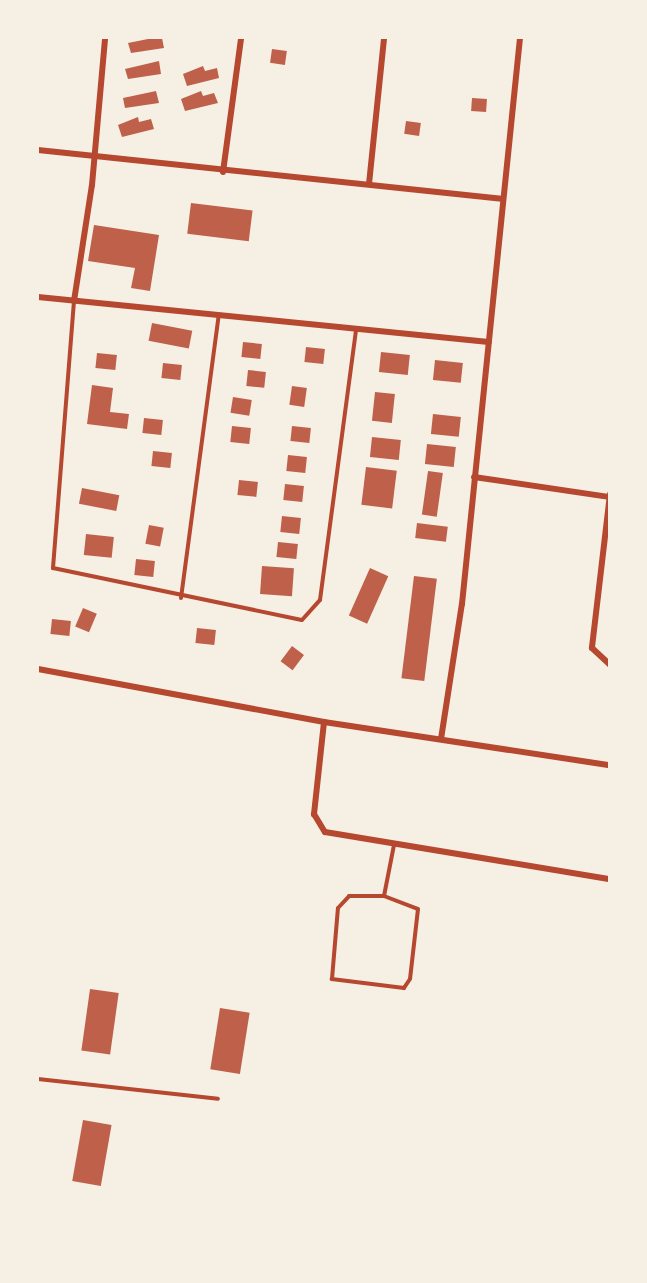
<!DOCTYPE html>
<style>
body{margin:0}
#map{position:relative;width:647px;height:1283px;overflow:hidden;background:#f6efe4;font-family:"Source Sans 3",sans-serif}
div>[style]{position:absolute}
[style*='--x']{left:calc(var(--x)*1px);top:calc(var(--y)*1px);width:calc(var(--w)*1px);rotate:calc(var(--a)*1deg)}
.building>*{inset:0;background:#bf614a;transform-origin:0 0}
.service>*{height:4px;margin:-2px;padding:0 2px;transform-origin:2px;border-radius:2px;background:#b5482f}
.minor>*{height:6px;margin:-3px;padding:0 3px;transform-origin:3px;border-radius:3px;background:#b5482f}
span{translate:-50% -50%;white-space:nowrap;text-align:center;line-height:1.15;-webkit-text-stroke:4.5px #f6efe4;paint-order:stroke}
.frame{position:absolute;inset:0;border:39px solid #f6efe4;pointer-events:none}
</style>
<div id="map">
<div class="building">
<i style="clip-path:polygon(153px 38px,162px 38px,164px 48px,131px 53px,128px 43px)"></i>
<i style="left:272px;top:49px;width:15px;height:14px;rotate:8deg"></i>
<i style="clip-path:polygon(159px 61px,161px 74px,128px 79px,125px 69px)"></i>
<i style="clip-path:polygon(203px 66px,205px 71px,217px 68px,219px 78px,187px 86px,183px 74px)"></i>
<i style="clip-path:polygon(156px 91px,159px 103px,125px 108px,123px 98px)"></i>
<i style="clip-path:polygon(201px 91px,203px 96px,214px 93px,218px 103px,185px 111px,181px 99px)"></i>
<i style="left:472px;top:98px;width:15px;height:13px;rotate:4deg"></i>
<i style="clip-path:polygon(138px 117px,139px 122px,151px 119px,154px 129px,122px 137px,118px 125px)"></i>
<i style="left:406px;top:121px;width:15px;height:13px;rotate:8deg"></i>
<i style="left:191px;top:203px;width:62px;height:31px;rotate:7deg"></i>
<i style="clip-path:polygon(94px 225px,159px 235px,150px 291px,131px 288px,135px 268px,88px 261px)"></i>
<i style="left:152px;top:323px;width:41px;height:18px;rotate:11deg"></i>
<i style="left:243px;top:342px;width:19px;height:15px;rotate:6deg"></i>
<i style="left:306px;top:347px;width:19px;height:15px;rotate:6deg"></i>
<i style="left:381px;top:352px;width:29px;height:20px;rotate:6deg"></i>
<i style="left:97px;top:353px;width:20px;height:15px;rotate:6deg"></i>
<i style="left:435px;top:360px;width:28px;height:20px;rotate:6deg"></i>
<i style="left:163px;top:363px;width:19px;height:15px;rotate:6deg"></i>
<i style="left:248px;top:370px;width:18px;height:16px;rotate:6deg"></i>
<i style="clip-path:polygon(92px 385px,113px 388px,110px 412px,129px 414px,127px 429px,87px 424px)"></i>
<i style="left:292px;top:386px;width:15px;height:19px;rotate:8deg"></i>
<i style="left:375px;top:392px;width:20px;height:29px;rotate:6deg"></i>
<i style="left:233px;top:397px;width:19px;height:16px;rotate:9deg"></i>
<i style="left:433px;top:414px;width:28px;height:20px;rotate:6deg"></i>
<i style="left:144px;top:418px;width:19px;height:15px;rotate:6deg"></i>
<i style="left:232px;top:426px;width:19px;height:16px;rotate:6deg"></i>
<i style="left:292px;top:426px;width:19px;height:15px;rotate:6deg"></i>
<i style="left:372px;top:437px;width:29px;height:20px;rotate:6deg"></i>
<i style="left:427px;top:444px;width:29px;height:20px;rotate:6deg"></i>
<i style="left:153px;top:451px;width:19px;height:15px;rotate:6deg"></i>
<i style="left:288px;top:455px;width:19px;height:16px;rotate:6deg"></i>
<i style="left:366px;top:467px;width:31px;height:38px;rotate:7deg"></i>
<i style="left:428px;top:471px;width:15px;height:44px;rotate:8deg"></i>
<i style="left:239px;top:480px;width:19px;height:15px;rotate:6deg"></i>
<i style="left:285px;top:484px;width:19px;height:16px;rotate:6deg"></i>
<i style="left:82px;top:488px;width:38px;height:16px;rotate:11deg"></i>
<i style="left:282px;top:516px;width:19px;height:16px;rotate:6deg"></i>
<i style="left:417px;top:523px;width:31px;height:15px;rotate:7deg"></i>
<i style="left:149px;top:525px;width:15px;height:19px;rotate:11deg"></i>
<i style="left:86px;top:534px;width:28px;height:21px;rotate:6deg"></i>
<i style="left:278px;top:542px;width:20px;height:15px;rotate:6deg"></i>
<i style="left:136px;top:559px;width:19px;height:16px;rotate:6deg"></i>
<i style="left:262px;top:566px;width:32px;height:28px;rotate:4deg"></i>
<i style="left:370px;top:568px;width:20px;height:52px;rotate:24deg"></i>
<i style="left:414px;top:576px;width:23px;height:103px;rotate:7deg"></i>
<i style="left:83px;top:608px;width:15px;height:20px;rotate:23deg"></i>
<i style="left:52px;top:619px;width:19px;height:15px;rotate:6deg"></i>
<i style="left:197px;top:628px;width:19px;height:15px;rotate:6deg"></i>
<i style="left:292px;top:646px;width:15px;height:19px;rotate:37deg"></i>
<i style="left:90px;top:989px;width:29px;height:62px;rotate:8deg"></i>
<i style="left:220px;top:1008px;width:30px;height:62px;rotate:9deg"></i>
<i style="left:83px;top:1120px;width:29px;height:62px;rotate:10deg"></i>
</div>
<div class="service">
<i style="--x:74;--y:301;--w:268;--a:94.5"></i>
<i style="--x:53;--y:568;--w:254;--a:11.8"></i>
<i style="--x:302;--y:620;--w:27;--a:-48"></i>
<i style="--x:320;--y:600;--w:273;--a:-82.4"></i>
<i style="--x:181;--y:598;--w:286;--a:-82.4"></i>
<i style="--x:349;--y:896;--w:35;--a:0"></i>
<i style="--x:384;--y:896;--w:36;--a:21"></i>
<i style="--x:418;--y:909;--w:70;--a:96.5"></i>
<i style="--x:410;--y:979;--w:11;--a:124"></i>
<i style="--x:404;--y:988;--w:73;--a:-172.9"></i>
<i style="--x:332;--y:979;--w:71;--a:-85.2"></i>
<i style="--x:338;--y:908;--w:16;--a:-47"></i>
<i style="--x:384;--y:896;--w:52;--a:-78.9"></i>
<i style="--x:38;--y:1079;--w:181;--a:6.3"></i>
</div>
<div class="minor">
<i style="--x:38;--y:150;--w:466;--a:6"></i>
<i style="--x:223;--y:172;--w:135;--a:-82.3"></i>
<i style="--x:369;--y:184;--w:147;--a:-84.1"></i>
<i style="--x:38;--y:297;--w:453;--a:5.7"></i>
<i style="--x:74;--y:301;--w:117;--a:-81.2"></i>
<i style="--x:92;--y:185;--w:148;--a:-84.9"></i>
<i style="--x:474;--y:477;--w:136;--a:8.4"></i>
<i style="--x:610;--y:494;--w:155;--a:96.7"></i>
<i style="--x:592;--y:648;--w:25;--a:43"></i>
<i style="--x:38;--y:669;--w:291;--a:10.5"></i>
<i style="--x:324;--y:722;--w:289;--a:8.6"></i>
<i style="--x:324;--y:722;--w:93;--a:96.2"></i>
<i style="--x:314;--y:814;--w:21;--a:59"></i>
<i style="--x:325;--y:832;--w:289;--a:9.4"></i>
<i style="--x:441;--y:739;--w:137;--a:-81.2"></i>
<i style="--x:462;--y:604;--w:569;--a:-84.15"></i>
</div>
<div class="frame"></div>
</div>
